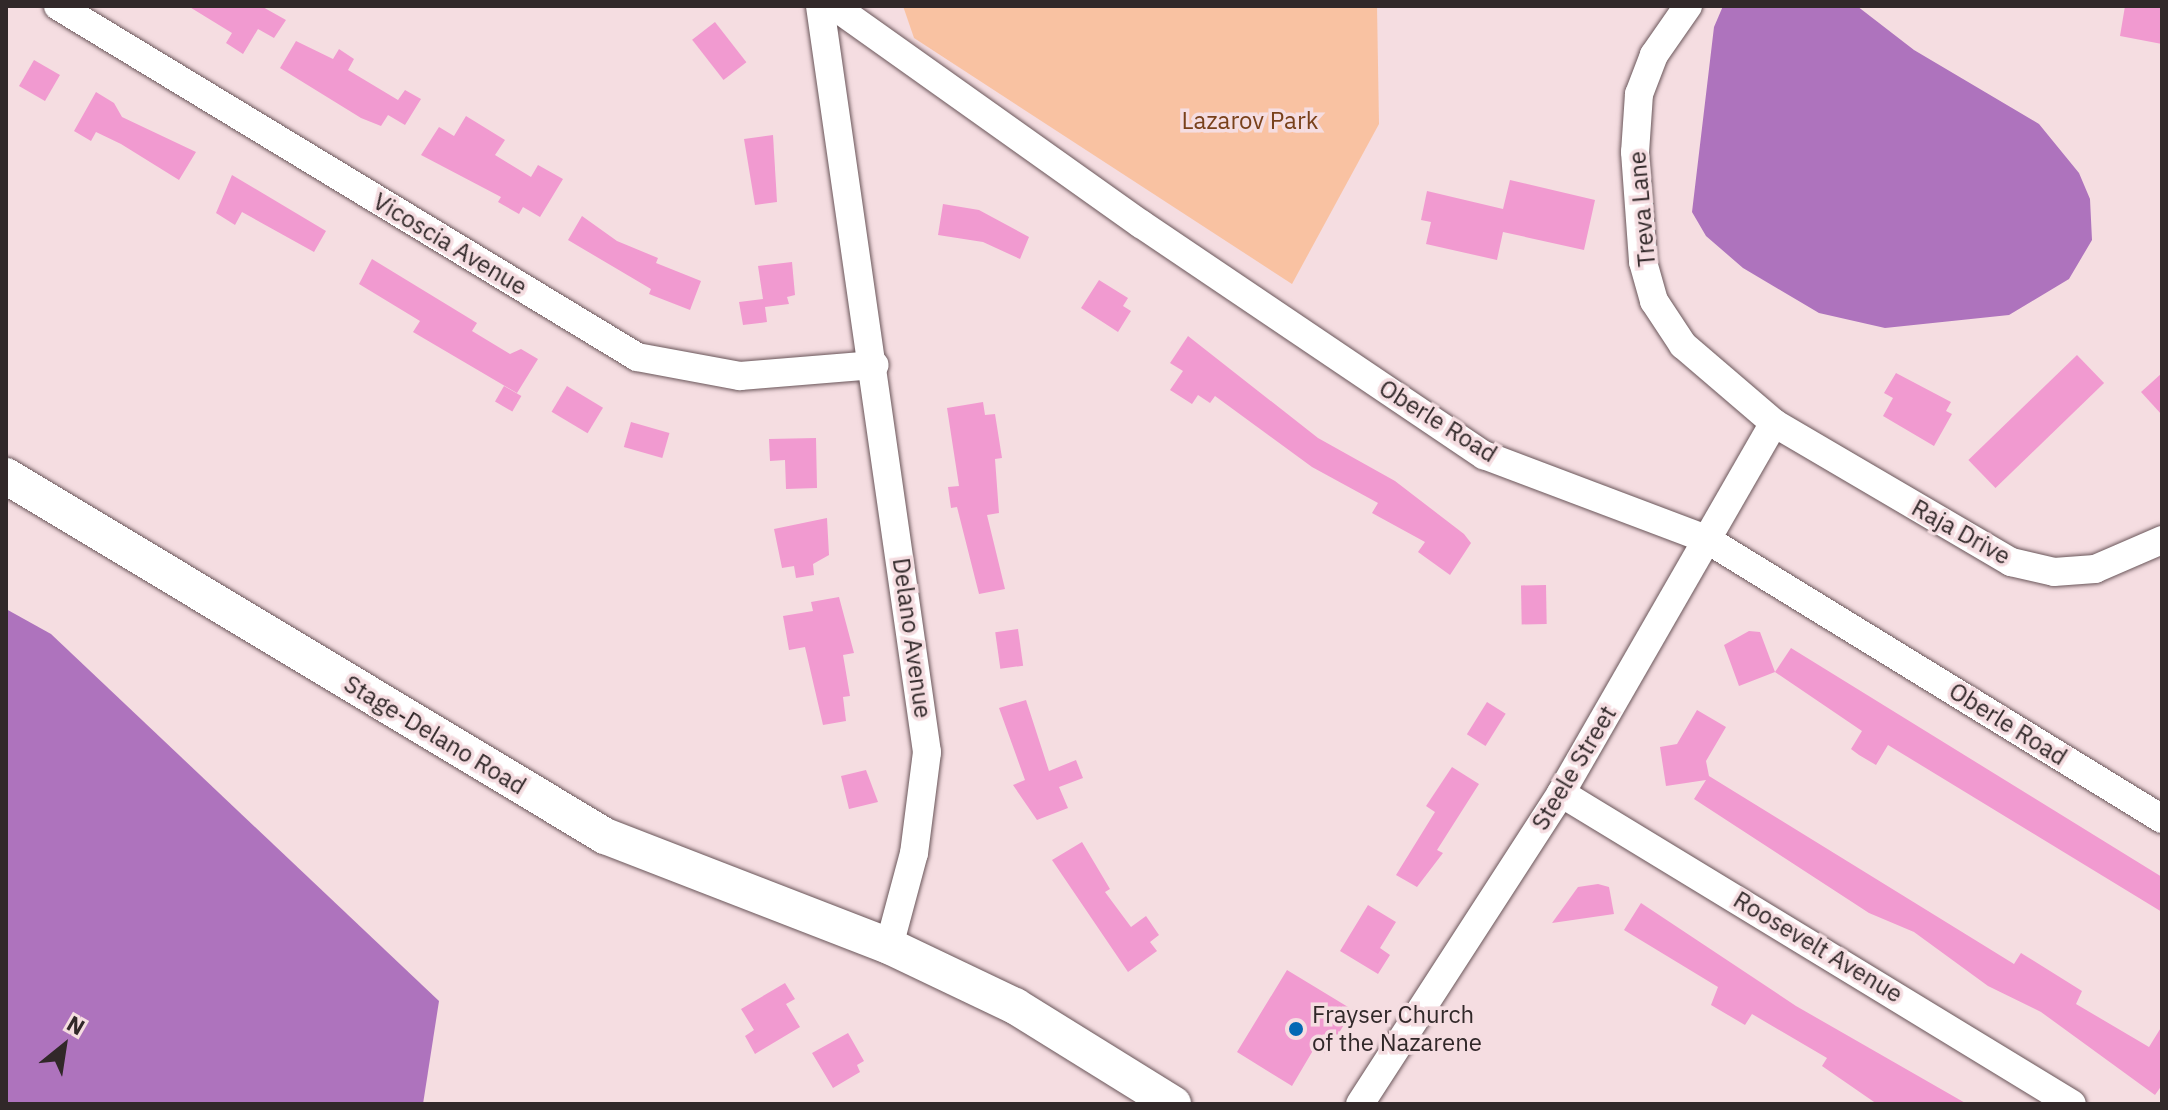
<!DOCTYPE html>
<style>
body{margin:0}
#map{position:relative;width:2168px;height:1110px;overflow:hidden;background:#f5dde1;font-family:"IBM Plex Sans",sans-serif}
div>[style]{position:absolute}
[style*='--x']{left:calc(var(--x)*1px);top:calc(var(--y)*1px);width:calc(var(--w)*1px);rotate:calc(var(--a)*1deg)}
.green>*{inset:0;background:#f9c2a2}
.water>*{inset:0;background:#ae73bd}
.building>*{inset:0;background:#f19ad0;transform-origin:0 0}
.roads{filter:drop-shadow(0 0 2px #6a565a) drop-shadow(0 0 2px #6a565a)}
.minor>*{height:28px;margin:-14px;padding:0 14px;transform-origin:14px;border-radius:14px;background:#fff}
.major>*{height:36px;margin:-18px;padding:0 18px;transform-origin:18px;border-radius:18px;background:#fff}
.dots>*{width:22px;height:22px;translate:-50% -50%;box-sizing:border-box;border:4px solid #f5dde1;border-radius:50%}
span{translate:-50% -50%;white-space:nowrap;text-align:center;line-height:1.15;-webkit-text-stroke:7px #f5dde1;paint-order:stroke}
.park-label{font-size:24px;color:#79411b}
.street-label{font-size:24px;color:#312829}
.poi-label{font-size:24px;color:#312829}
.left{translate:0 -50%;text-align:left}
.frame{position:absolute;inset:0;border:8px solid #312829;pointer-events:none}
.north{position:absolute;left:24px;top:1006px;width:80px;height:80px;-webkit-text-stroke:6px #f5dde1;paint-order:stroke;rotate:30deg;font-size:22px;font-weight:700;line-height:32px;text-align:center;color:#312829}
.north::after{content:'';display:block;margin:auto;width:28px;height:36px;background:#312829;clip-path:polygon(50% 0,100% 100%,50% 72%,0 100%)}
</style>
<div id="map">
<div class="green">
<i style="clip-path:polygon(903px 6px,1377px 6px,1379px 124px,1292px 284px,914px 38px)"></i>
</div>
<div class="water">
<i style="clip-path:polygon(1723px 6px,1857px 6px,1914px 50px,2039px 124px,2079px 173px,2090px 199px,2092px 240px,2069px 279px,2009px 315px,1885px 328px,1819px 313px,1743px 268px,1706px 236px,1692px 212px,1714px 27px)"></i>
<i style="clip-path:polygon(6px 609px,51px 634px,439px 1001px,423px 1104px,6px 1104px)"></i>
</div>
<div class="building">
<i style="clip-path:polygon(188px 6px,261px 6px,286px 20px,274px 38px,258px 29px,243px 54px,226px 43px,232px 33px)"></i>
<i style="clip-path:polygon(2125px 6px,2162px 8px,2162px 44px,2120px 36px)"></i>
<i style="left:715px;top:22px;width:51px;height:29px;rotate:52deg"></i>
<i style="clip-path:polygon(296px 41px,333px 59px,339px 49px,354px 59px,348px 70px,398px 100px,405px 90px,421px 99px,405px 125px,388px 115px,381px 126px,361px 118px,280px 68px)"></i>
<i style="left:34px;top:60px;width:30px;height:30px;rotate:30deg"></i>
<i style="clip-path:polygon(96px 92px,114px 103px,122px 117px,196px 152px,179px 180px,121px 144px,96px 132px,91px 141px,74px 131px)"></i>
<i style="clip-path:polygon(466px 116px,505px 140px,495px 155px,531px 177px,538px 165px,563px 179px,540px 217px,523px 207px,519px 214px,498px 202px,501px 197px,421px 155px,439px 127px,454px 136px)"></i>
<i style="clip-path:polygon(773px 135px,777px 202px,755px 205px,744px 139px)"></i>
<i style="clip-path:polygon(232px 175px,326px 231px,314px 252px,242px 212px,235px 225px,216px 213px)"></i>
<i style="clip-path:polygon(1510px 180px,1595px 200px,1584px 250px,1503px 232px,1497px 260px,1426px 244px,1431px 222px,1421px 220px,1427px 191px,1503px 209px)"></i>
<i style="clip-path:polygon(943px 204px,979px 210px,1029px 237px,1020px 259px,983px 242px,938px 235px)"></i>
<i style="clip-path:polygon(582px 216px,617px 241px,658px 258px,656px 263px,701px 281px,690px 310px,649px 294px,651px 289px,568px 240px)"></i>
<i style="clip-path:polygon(372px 259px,477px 323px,472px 331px,510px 354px,521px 349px,538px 359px,517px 393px,413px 332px,420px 321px,359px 284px)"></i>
<i style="clip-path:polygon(792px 262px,795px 295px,787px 297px,789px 304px,765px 307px,767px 322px,743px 325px,739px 302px,763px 299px,758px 266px)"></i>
<i style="clip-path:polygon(1099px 280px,1128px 298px,1123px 306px,1131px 311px,1118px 332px,1081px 308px)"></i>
<i style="clip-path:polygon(1188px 336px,1318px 438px,1395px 481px,1464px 534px,1471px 543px,1450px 575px,1418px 552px,1425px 542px,1372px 513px,1378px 503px,1312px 467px,1215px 396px,1210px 403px,1198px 395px,1192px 404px,1170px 390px,1183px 371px,1170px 363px)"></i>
<i style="left:2077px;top:355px;width:39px;height:151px;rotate:46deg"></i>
<i style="clip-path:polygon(1896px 373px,1951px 402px,1946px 411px,1952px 414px,1934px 446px,1883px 416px,1893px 398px,1884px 393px)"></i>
<i style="clip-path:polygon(2162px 373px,2162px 415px,2141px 392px)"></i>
<i style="left:504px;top:386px;width:20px;height:18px;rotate:30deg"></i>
<i style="left:567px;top:386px;width:42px;height:30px;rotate:31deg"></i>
<i style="clip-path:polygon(983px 402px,985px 415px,995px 414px,1002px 458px,995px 459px,999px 513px,987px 515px,1005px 589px,979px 594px,957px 507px,951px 508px,948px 487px,959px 486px,947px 408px)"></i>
<i style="left:631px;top:422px;width:40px;height:26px;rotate:16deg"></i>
<i style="clip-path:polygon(816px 438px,817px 488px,786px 489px,785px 460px,770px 461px,769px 439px)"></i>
<i style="clip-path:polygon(827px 518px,829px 555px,813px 564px,814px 575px,796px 578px,794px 566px,782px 568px,774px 529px)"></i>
<i style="left:1546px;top:585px;width:39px;height:25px;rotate:89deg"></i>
<i style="clip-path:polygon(839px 597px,854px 653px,843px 655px,850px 696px,843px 697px,846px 721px,823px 725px,805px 647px,789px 650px,783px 616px,813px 611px,811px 602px)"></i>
<i style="left:1018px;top:629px;width:37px;height:23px;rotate:82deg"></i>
<i style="clip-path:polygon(1749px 631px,1760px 632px,1775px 672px,1791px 648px,2162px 877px,2162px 912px,1888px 745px,1876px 765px,1859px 755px,1851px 749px,1862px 731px,1775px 672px,1739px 686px,1724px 645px)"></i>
<i style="clip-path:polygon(1026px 700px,1049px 771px,1076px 760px,1083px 778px,1059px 787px,1068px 808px,1037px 820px,1013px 785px,1025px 780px,999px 708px)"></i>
<i style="left:1487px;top:702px;width:22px;height:38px;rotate:32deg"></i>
<i style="clip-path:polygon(1697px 710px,1726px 727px,1706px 761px,1709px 776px,2014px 964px,2021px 953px,2082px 991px,2076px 1004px,2149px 1047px,2162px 1026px,2162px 1085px,2155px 1095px,2041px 1012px,1988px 986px,1914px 932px,1869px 913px,1694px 799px,1706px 780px,1666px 786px,1660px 747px,1677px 744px)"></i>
<i style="clip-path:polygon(1452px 767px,1479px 784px,1437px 850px,1443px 853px,1417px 887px,1396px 875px,1435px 812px,1426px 806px)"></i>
<i style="clip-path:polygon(866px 770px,878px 802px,849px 809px,841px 776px)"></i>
<i style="clip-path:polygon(1082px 842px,1110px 889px,1105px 892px,1131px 927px,1146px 916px,1159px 935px,1150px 942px,1157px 951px,1128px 972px,1052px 860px)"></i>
<i style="clip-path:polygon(1598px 884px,1609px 887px,1614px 914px,1552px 923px,1578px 887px)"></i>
<i style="clip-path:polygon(1641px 903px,1796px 1006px,1967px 1104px,1877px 1104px,1822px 1066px,1827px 1058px,1752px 1014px,1745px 1025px,1711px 1005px,1718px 987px,1624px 930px)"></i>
<i style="clip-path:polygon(1368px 905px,1396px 922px,1380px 948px,1390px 955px,1378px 974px,1340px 951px)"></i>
<i style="clip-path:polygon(1287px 970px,1353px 1010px,1326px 1054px,1315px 1047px,1292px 1086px,1237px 1052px)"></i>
<i style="clip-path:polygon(785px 983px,795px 999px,786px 1004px,800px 1027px,755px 1054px,745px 1036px,754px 1030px,741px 1009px)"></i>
<i style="clip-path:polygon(848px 1033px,864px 1061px,857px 1065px,860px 1072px,833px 1088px,812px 1053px)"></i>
</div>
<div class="roads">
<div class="minor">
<i style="--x:58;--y:6;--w:677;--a:31.22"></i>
<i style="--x:637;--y:357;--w:105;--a:10.5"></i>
<i style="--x:740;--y:376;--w:135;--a:-4.7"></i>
<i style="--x:820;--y:6;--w:754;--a:81.84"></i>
<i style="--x:927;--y:752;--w:102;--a:97.3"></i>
<i style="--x:914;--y:853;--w:96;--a:105"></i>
<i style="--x:834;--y:6;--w:377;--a:35.4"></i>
<i style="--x:1141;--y:224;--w:414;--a:34"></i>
<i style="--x:1484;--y:455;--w:237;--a:20.7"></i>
<i style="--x:1706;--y:539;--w:535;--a:31.55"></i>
<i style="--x:1688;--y:6;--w:60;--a:124.8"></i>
<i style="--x:1654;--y:55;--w:42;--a:111"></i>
<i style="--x:1639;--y:94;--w:58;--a:93.9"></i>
<i style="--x:1635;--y:152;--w:110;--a:85.8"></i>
<i style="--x:1643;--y:262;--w:41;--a:74.2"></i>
<i style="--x:1654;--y:301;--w:53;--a:56.6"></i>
<i style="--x:1683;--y:345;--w:120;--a:40.6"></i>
<i style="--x:1774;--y:423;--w:275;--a:30.4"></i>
<i style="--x:2011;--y:562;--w:44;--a:13.1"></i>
<i style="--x:2054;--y:572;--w:41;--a:-4.2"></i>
<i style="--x:2095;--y:569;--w:73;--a:-23.4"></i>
<i style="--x:1561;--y:793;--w:598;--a:31.33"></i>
<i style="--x:1360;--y:1104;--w:370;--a:-57.1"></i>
<i style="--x:1561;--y:793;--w:427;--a:-60.1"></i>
</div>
<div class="major">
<i style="--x:6;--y:476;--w:699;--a:31.01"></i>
<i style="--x:605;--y:836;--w:305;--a:21.2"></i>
<i style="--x:889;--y:946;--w:140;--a:25.5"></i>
<i style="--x:1015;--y:1006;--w:186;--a:31.8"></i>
</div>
</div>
<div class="dots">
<i style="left:1296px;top:1029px;background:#0368b4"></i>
</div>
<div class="park-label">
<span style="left:1250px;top:121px">Lazarov Park</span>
</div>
<div class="street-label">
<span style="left:1642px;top:209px;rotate:-95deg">Treva Lane</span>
<span style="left:450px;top:244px;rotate:31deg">Vicoscia Avenue</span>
<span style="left:1438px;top:421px;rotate:32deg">Oberle Road</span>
<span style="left:1961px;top:532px;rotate:29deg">Raja Drive</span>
<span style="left:912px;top:638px;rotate:82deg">Delano Avenue</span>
<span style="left:2008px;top:724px;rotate:32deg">Oberle Road</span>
<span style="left:435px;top:735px;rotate:31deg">Stage-Delano Road</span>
<span style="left:1574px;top:768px;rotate:-59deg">Steele Street</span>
<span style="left:1818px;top:947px;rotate:31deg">Roosevelt Avenue</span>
</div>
<div class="poi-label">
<span class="left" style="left:1312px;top:1029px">Frayser Church<br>of the Nazarene</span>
</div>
<div class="frame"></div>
<div class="north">N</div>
</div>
